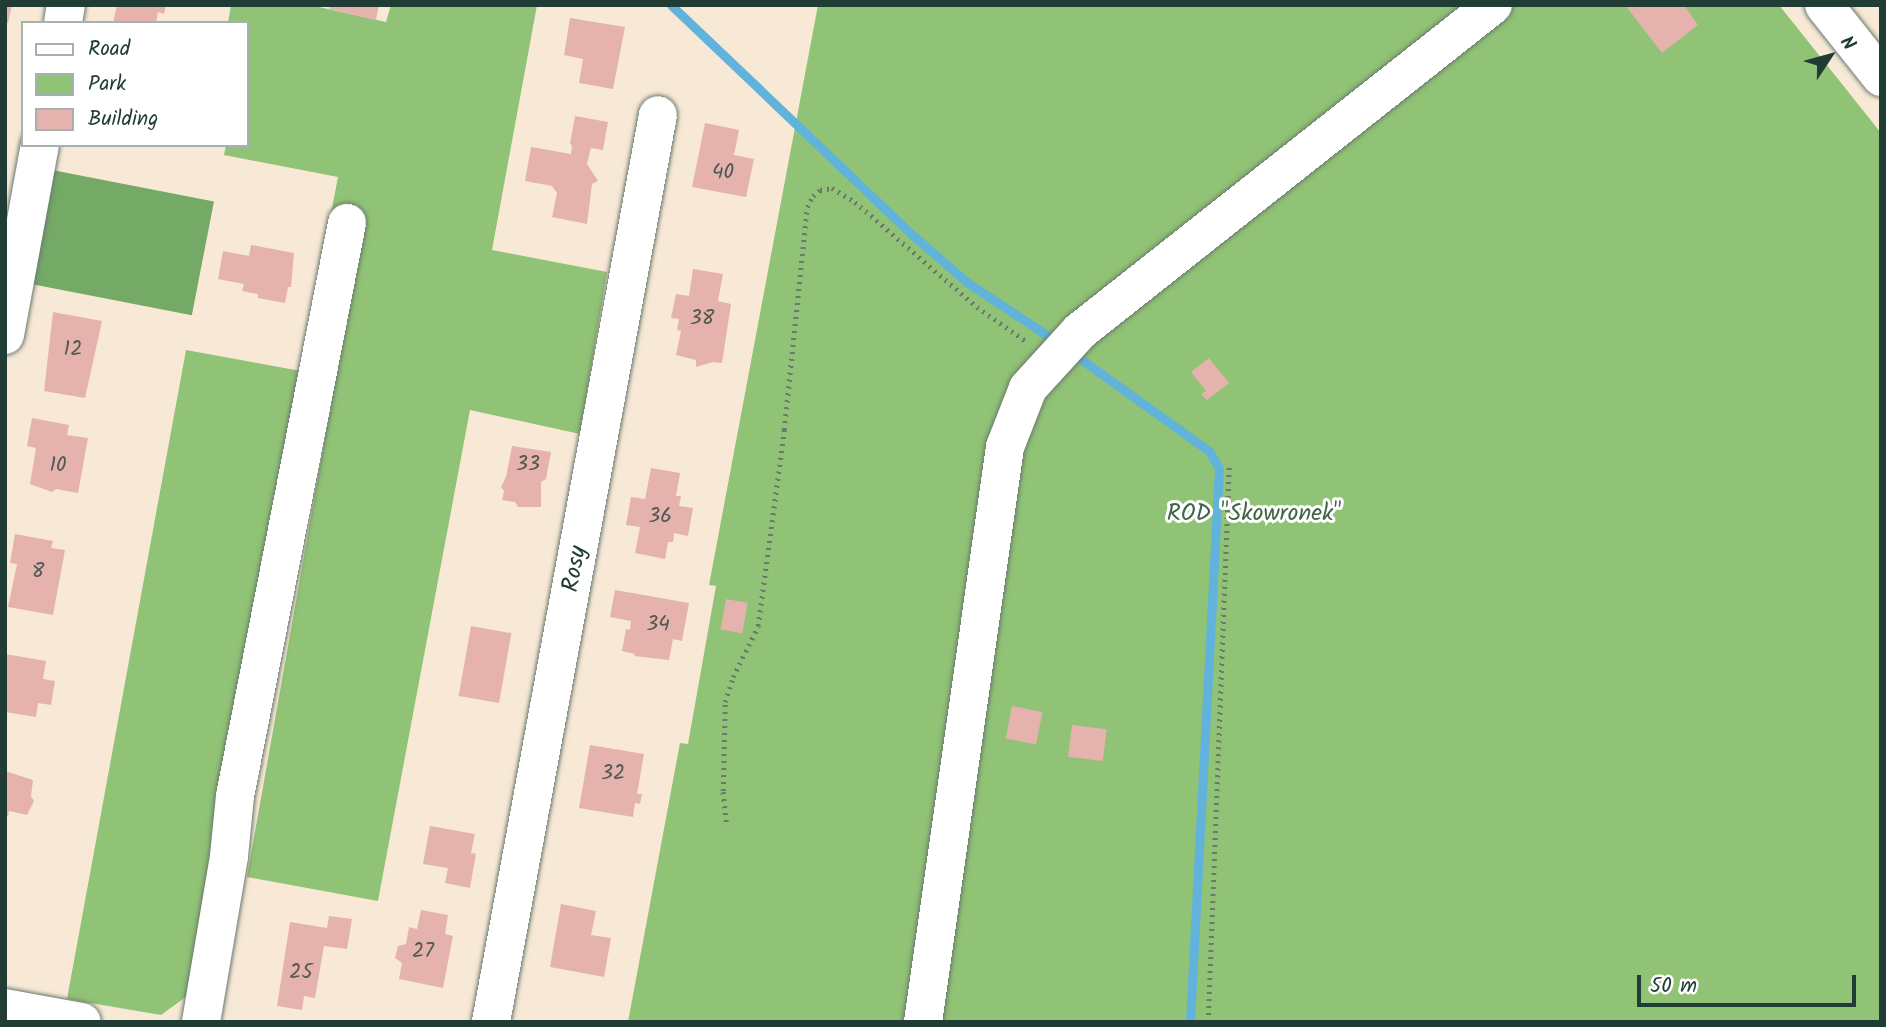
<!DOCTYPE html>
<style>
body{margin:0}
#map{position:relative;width:1886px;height:1027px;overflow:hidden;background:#f8e9d7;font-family:Kalam,sans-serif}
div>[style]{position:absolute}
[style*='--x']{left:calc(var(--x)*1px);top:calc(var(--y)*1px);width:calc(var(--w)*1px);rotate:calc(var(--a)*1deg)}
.green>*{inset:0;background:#90c375}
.forest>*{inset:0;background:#74a966;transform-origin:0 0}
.stream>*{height:9px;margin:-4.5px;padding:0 4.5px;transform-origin:4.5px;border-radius:4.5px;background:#61b3dc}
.building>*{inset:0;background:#e5b2ae;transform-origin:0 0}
.path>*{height:4.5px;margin-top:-2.25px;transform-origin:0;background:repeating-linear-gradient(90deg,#6b796d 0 2px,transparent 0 7px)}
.roads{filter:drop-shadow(0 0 2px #6b796d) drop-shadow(0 0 2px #6b796d)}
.minor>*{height:38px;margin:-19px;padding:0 19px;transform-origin:19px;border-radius:19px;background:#fff}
span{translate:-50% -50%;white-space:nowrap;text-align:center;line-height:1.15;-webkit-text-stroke:6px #fff;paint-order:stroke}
.number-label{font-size:21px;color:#505a52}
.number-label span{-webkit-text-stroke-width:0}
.park-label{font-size:24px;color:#416548}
.street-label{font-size:24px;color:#1f3d34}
.frame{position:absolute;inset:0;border:7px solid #1f3d34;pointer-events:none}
.legend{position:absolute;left:21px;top:21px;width:228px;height:126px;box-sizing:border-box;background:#fff;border:2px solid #a5b1ae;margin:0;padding:9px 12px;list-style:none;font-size:21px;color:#1f3d34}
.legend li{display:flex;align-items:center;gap:14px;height:35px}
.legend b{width:35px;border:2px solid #a5b1ae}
.north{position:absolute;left:1795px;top:21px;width:70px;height:70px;-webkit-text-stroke:5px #fff;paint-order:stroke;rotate:54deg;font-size:19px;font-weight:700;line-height:28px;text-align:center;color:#1f3d34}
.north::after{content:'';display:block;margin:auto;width:24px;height:32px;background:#1f3d34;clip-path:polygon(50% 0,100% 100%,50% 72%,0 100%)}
.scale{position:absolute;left:1637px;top:975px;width:219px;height:32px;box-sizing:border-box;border:4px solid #1f3d34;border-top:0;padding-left:9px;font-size:21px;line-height:24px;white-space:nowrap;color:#1f3d34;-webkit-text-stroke:5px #fff;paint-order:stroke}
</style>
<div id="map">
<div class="green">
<i style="clip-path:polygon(231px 5px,310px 5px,386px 22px,391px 5px,537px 5px,492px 250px,607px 272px,580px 434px,470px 410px,378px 901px,247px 877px,364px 218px,331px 213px,338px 177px,224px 155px,226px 145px,247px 145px,247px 23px,228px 23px)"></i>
<i style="clip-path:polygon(818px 5px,1779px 5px,1881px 133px,1881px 1022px,628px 1022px,680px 743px,688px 744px,716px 586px,709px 585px)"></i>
<i style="clip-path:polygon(186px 350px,301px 371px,187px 996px,161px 1015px,67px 999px)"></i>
</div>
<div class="forest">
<i style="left:52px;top:170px;width:165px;height:116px;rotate:11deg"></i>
</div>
<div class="stream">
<i style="--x:671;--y:5;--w:337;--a:43.6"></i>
<i style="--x:915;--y:237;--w:70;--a:41"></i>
<i style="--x:968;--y:283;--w:100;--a:33.5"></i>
<i style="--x:1078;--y:357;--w:161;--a:35.7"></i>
<i style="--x:1209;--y:451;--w:20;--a:60"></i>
<i style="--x:1219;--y:468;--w:555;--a:93"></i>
</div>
<div class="building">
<i style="clip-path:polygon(5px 5px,12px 5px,8px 23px,5px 23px)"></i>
<i style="clip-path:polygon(117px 5px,166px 5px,164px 14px,158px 12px,156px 23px,113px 23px)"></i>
<i style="clip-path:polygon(330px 5px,379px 5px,376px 20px,329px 9px)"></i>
<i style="clip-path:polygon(1625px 5px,1684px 5px,1698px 25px,1662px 53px)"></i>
<i style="clip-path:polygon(570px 18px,625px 27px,613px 89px,579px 83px,583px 59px,564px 55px)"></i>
<i style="clip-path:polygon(575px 116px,608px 122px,603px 150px,591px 148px,587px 164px,598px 181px,592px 184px,587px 224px,552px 217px,557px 193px,552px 186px,525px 181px,531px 147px,571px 154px,572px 145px,570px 144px)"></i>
<i style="clip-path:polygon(705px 123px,739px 130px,734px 155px,754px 159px,746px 197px,692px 187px)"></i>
<i style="clip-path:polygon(251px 245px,294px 253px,291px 287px,288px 287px,285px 303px,258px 298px,258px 294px,242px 291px,244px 284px,218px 279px,223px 251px,249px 256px)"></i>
<i style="clip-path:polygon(693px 269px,723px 274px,718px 301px,731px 304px,722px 363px,713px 362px,696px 367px,696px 360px,676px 355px,681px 331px,677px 330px,679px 319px,671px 318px,676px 294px,689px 296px)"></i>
<i style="clip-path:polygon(53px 312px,102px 321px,85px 398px,44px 391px)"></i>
<i style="clip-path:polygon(1209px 358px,1229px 383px,1207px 400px,1201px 394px,1206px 391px,1191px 372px)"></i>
<i style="clip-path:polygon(32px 418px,69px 425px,67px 435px,88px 438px,78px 493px,56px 489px,52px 492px,30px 484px,36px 448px,27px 446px)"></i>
<i style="clip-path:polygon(512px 446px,551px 452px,546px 479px,541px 482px,541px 507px,518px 507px,515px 502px,502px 500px,504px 491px,501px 487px,506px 477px)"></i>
<i style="clip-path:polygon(651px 468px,680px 473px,676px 496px,681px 496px,679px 506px,693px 508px,688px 536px,674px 533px,673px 542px,668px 542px,665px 559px,635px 553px,640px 527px,626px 525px,631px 497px,645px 499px)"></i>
<i style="clip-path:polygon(15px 534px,53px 541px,51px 548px,65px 550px,53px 615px,8px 607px,17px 564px,10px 563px)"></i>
<i style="clip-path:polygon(615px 590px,689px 603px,682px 641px,673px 639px,669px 660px,634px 656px,635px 654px,622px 651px,626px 629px,630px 630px,631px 621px,610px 617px)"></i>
<i style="left:726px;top:599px;width:22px;height:31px;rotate:10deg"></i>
<i style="left:471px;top:626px;width:41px;height:71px;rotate:10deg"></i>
<i style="clip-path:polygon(5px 654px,46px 661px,43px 679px,55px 681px,51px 705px,38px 703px,36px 717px,5px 712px)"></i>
<i style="left:1012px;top:706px;width:31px;height:33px;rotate:11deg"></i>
<i style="left:1072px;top:725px;width:35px;height:32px;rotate:7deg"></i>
<i style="clip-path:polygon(590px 745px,644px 754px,637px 794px,642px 794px,640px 804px,635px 803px,633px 817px,579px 808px)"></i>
<i style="clip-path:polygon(5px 771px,33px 780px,31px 796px,34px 801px,27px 815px,9px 811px,8px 816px,5px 816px)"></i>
<i style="clip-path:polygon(430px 826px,475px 834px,471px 853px,476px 854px,470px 888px,445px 883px,448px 868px,423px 864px)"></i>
<i style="clip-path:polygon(561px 904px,596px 911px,591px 935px,611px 938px,604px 977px,550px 967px)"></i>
<i style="clip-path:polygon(421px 910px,448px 915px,445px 934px,453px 936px,443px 988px,399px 979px,402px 963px,395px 958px,398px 946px,406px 944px,409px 927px,417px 929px)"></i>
<i style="clip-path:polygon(329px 916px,352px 919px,347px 949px,324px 946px,315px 998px,304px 996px,302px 1010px,277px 1006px,290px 922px,327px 928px)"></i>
</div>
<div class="path">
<i style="--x:726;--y:822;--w:31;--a:-96"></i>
<i style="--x:723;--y:791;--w:89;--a:-88.7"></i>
<i style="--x:725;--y:702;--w:26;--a:-72"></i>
<i style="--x:733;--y:677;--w:57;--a:-63.9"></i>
<i style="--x:758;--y:626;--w:198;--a:-82.4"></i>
<i style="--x:784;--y:430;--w:224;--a:-84.1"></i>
<i style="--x:807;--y:207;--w:13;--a:-61"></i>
<i style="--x:813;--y:196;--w:9;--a:-41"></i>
<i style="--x:820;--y:190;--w:12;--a:-9"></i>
<i style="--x:832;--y:188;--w:27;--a:31"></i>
<i style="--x:855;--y:202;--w:161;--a:40.7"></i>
<i style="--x:977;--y:307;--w:60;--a:34.8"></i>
<i style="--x:1208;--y:1022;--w:557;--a:-87.84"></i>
</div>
<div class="roads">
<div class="minor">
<i style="--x:1824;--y:5;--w:92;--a:51.6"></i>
<i style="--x:63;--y:23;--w:18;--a:-81"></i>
<i style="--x:5;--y:335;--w:193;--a:-79.6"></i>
<i style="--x:5;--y:1008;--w:78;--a:10.3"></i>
<i style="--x:201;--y:1022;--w:168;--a:-80.4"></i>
<i style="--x:229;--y:856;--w:60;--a:-84.3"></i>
<i style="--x:235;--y:796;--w:584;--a:-78.94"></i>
<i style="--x:491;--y:1022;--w:922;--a:-79.57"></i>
<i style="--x:923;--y:1022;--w:581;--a:-81.88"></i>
<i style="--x:1005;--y:447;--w:63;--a:-68.7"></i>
<i style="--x:1028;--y:388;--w:77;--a:-47.6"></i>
<i style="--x:1080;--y:331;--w:526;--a:-38.29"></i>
</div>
</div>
<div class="number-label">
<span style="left:723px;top:173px">40</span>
<span style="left:702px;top:319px">38</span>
<span style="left:73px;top:350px">12</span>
<span style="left:528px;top:465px">33</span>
<span style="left:58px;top:466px">10</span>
<span style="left:660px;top:517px">36</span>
<span style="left:38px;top:572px">8</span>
<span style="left:658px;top:625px">34</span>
<span style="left:613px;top:774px">32</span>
<span style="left:423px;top:952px">27</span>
<span style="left:301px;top:973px">25</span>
</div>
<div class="park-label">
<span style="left:1254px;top:514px">ROD "Skowronek"</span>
</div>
<div class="street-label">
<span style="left:575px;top:569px;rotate:-80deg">Rosy</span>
</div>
<div class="frame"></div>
<ul class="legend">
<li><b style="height:9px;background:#fff"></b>Road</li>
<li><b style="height:19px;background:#90c375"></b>Park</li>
<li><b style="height:19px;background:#e5b2ae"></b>Building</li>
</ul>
<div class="north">N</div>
<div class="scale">50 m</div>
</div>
